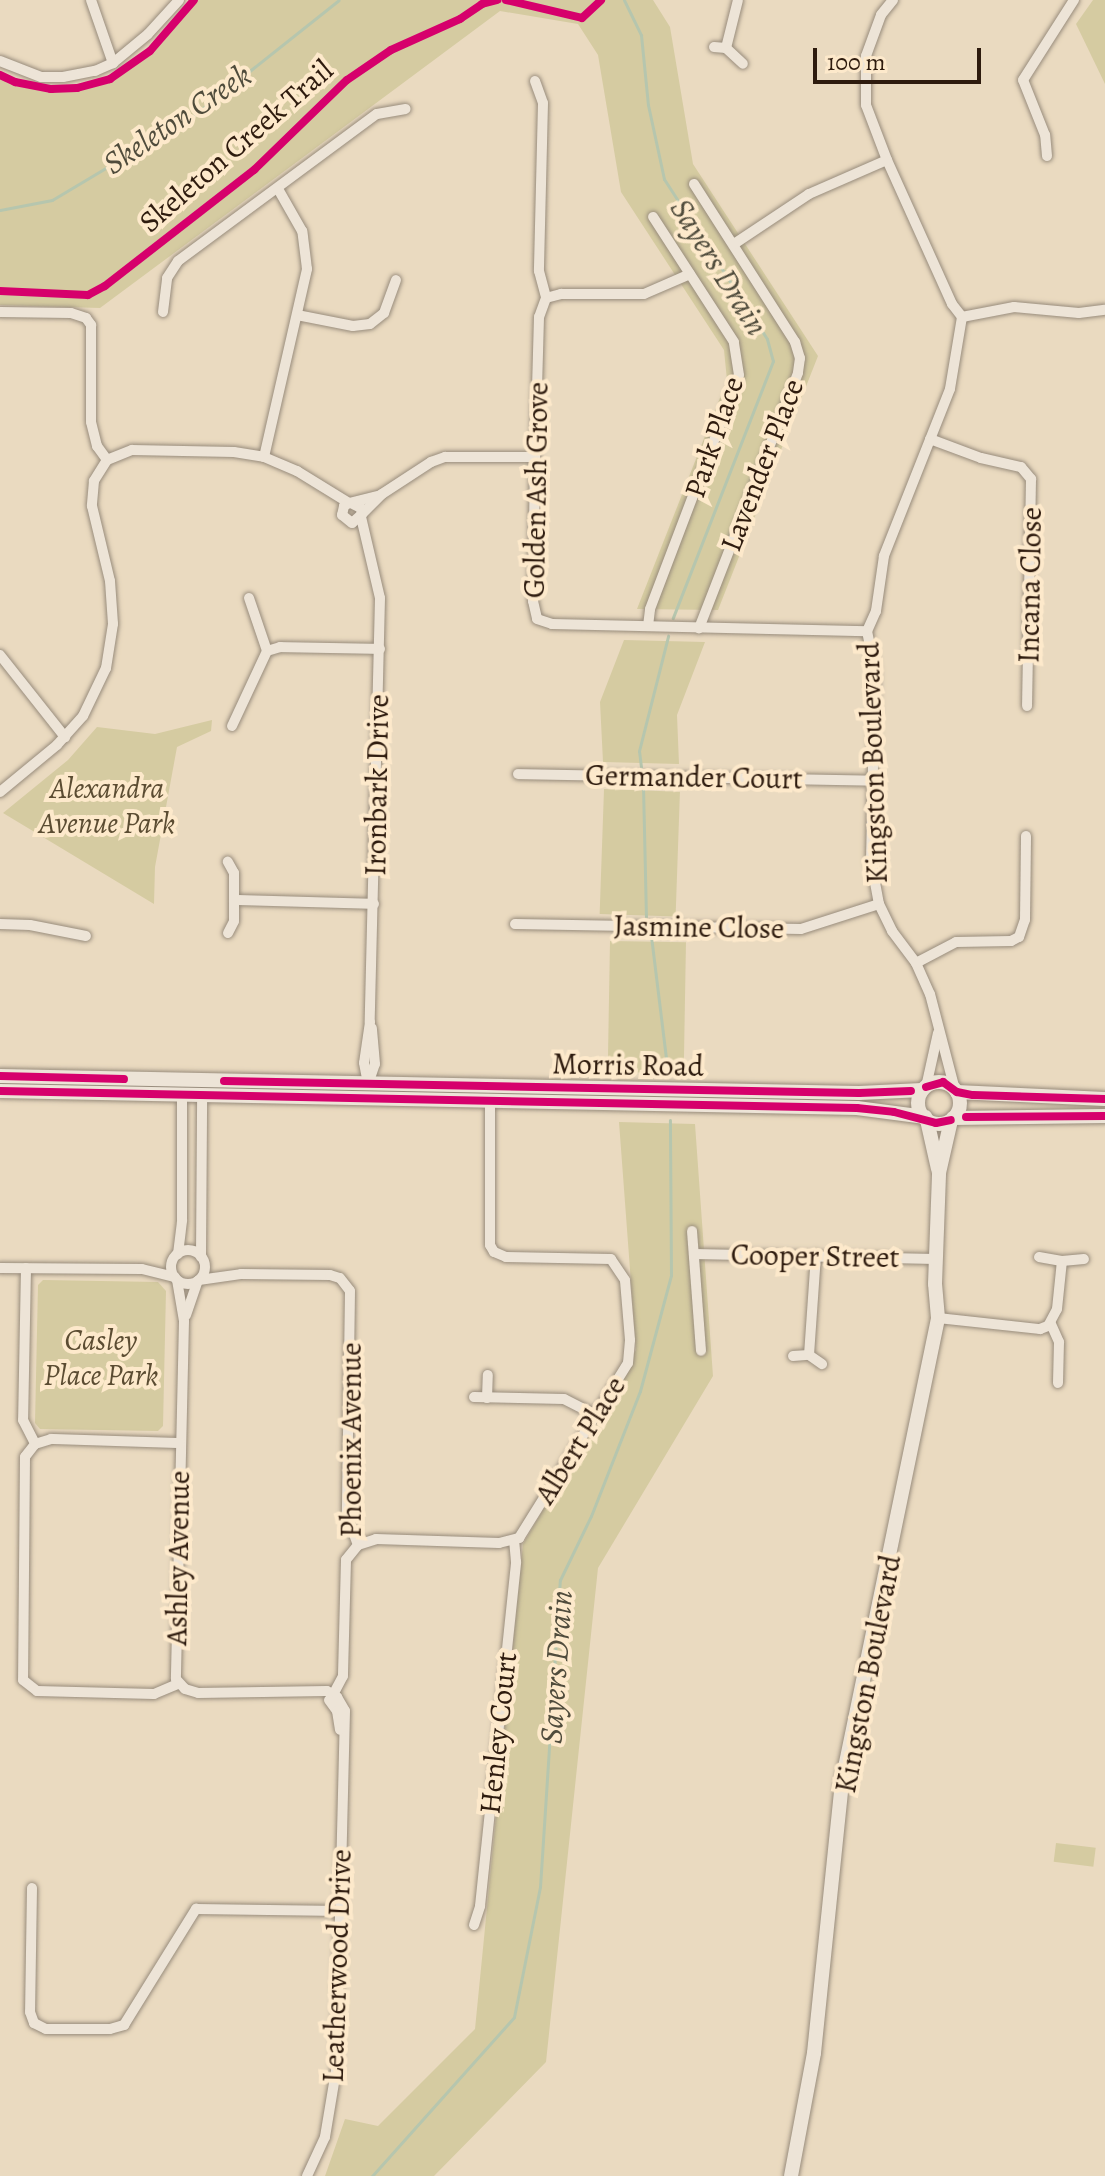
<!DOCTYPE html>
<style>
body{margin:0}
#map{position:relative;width:1105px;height:2176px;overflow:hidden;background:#eadac0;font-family:Alegreya,serif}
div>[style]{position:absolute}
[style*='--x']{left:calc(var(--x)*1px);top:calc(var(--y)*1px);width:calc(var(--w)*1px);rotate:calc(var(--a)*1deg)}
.green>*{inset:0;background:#d5cba1;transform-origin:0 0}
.stream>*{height:3px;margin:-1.5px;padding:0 1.5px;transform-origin:1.5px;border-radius:1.5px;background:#b6c6ae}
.roads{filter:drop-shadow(0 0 2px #988c7c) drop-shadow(0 0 2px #988c7c)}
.street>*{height:10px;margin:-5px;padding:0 5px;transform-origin:5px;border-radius:5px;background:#ede4d7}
.street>.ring{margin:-5px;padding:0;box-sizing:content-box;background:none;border:10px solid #ede4d7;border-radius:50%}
.secondary>*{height:14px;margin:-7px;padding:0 7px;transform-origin:7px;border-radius:7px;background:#ede4d7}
.secondary>.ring{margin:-7px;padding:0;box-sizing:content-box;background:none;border:14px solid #ede4d7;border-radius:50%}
.cycleway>*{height:8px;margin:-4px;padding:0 4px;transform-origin:4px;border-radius:4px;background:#d6006c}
span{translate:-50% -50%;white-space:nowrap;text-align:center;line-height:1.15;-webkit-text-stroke:8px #fde9cb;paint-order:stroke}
.street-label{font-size:30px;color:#2e1b0e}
.park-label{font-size:30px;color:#5b4c32;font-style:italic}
.water-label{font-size:32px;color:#504c3c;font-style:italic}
.scale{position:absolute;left:813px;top:48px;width:168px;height:36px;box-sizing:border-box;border:4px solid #2e1b0e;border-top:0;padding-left:10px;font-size:24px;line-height:28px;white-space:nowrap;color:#2e1b0e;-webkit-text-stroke:6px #fde9cb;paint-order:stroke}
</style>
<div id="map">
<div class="green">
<i style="clip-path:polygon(193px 0,653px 0,670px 27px,693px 164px,818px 356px,718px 610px,637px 609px,727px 380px,724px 350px,621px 192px,598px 55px,578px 24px,500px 11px,100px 308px,0 305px,0 71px,18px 82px,50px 88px,108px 79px,150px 49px)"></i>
<i style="clip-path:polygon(1093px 0,1105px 0,1105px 84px,1076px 24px)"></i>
<i style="clip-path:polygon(624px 640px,705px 642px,677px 715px,679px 764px,603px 762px,600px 702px)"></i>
<i style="clip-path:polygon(212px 720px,211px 731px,177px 747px,155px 867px,154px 904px,3px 813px,68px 760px,97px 727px,155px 734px)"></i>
<i style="left:604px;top:789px;width:76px;height:125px;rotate:2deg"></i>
<i style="left:610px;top:941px;width:76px;height:131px;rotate:1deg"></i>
<i style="clip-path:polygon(619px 1122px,695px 1124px,713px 1376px,598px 1568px,546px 2062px,434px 2176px,325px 2176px,345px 2119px,378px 2126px,475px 2029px,523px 1544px,636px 1350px)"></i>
<i style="clip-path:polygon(43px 1280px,158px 1282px,166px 1291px,163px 1426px,158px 1431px,40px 1429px,35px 1423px,38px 1285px)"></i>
<i style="left:1056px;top:1843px;width:40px;height:19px;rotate:7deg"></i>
</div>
<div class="stream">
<i style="--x:624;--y:0;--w:39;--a:64"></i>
<i style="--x:641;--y:35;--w:70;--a:84.3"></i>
<i style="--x:648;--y:105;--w:76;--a:77.8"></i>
<i style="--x:664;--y:179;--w:190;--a:57.2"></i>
<i style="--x:767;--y:339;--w:23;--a:75"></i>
<i style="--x:773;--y:361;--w:276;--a:111.3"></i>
<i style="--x:0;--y:210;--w:53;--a:-10.9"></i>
<i style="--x:52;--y:200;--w:164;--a:-30.8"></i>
<i style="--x:193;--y:116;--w:186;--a:-38.5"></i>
<i style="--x:641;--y:767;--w:16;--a:-97"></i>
<i style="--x:639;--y:751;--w:119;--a:-75.8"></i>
<i style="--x:643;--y:786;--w:134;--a:88.7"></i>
<i style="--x:651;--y:936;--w:139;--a:83"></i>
<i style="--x:372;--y:2176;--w:213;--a:-48.2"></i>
<i style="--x:514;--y:2017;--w:133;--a:-78.7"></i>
<i style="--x:540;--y:1887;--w:308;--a:-86.3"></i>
<i style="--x:560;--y:1580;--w:71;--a:-64.2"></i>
<i style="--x:591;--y:1516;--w:134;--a:-68.6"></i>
<i style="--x:640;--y:1391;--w:120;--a:-75"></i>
<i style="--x:671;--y:1275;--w:155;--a:-90.4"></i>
</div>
<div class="roads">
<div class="street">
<i style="--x:91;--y:0;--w:67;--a:70.8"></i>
<i style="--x:893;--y:0;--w:19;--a:129"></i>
<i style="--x:881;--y:15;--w:44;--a:110.1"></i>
<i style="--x:866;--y:56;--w:49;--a:90"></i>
<i style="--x:866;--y:105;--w:59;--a:69.1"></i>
<i style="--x:887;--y:160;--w:158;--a:65.7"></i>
<i style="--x:952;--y:304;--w:16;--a:52"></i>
<i style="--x:962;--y:317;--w:73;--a:99.5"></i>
<i style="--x:950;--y:389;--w:180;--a:111.6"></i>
<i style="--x:884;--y:556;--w:56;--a:98.3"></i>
<i style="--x:876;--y:611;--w:22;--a:114"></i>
<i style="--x:867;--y:631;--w:41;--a:78.7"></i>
<i style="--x:875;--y:671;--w:190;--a:91.2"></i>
<i style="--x:871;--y:861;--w:44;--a:79.5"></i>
<i style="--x:879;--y:904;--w:30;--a:64"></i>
<i style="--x:892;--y:931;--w:40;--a:53"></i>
<i style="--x:916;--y:963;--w:34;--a:66"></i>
<i style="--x:930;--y:994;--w:99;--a:75.4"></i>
<i style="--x:714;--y:47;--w:12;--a:5"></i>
<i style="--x:726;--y:48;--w:23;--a:43"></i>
<i style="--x:726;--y:48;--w:49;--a:-76"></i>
<i style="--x:0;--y:61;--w:44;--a:21.3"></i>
<i style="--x:41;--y:77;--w:22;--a:0"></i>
<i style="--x:63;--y:77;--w:33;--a:-11"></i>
<i style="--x:95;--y:71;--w:20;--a:-24"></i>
<i style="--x:113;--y:63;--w:45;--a:-39.6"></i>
<i style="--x:148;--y:34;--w:46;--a:-47.6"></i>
<i style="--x:535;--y:81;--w:23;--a:70"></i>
<i style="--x:543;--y:103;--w:168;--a:91.4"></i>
<i style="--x:539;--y:271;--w:28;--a:75"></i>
<i style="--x:546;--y:298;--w:20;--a:110"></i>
<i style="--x:539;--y:317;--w:140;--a:91.6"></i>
<i style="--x:535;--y:457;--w:144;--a:90.8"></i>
<i style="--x:533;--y:601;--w:18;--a:77"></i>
<i style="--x:537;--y:619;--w:16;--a:18"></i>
<i style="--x:552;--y:624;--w:315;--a:1.3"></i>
<i style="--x:1047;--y:156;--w:21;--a:-95"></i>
<i style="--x:1045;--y:135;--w:59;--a:-111.8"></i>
<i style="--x:1023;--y:80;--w:95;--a:-57.5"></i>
<i style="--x:694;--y:184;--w:188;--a:57.4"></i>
<i style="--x:795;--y:342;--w:17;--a:73"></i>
<i style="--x:800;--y:358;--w:15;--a:98"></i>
<i style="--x:798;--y:373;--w:274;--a:111.2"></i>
<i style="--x:734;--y:244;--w:90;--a:-33.7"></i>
<i style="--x:809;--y:194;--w:85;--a:-23.6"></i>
<i style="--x:546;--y:298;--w:16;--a:-15"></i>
<i style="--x:561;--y:294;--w:83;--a:0"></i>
<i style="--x:644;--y:294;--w:50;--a:-23.5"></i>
<i style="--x:0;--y:312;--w:71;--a:0.8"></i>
<i style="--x:71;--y:313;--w:16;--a:18"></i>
<i style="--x:86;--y:318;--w:9;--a:54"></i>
<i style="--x:91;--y:325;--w:97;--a:90"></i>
<i style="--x:91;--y:422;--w:25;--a:76"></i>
<i style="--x:97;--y:446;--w:17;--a:54"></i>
<i style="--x:107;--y:460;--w:25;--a:122"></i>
<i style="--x:94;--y:481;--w:25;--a:95"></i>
<i style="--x:92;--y:506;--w:77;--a:76.5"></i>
<i style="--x:110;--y:581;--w:43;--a:86"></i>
<i style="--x:113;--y:624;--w:45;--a:99"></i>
<i style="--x:106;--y:668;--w:53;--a:115.6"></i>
<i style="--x:83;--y:716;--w:39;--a:132"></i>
<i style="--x:57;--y:745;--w:74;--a:140.5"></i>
<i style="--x:163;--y:312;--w:34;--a:-83"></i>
<i style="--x:167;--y:278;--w:20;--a:-57"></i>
<i style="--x:178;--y:261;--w:247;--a:-36.5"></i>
<i style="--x:377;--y:114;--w:29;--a:-10"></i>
<i style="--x:297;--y:315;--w:57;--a:11.1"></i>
<i style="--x:353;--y:326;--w:17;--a:-7"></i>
<i style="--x:370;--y:324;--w:18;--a:-38"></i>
<i style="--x:384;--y:313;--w:35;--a:-70"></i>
<i style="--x:962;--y:317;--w:53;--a:-10.9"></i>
<i style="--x:1014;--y:307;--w:65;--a:5.3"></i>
<i style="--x:1079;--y:313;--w:26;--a:-7"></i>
<i style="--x:930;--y:439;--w:54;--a:20.4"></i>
<i style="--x:981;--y:458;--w:41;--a:12.7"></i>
<i style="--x:1021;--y:467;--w:16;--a:50"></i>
<i style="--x:1031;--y:479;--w:227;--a:91"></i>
<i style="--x:264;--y:457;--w:193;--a:-77.1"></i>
<i style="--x:307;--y:269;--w:38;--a:-97"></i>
<i style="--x:302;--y:231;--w:48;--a:-119.7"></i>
<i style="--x:107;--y:460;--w:27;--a:-22"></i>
<i style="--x:132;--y:450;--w:102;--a:1.1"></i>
<i style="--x:234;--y:452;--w:30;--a:9"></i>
<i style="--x:264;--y:457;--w:36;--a:23"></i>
<i style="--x:297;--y:471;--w:61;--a:31.6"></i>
<i style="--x:351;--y:503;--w:11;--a:27"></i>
<i style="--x:361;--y:508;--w:6;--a:81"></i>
<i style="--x:362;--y:514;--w:13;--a:138"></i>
<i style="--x:352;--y:523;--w:13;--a:-141"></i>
<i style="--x:342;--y:515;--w:9;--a:-77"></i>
<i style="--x:344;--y:506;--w:6;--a:-31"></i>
<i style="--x:349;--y:503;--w:32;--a:-14"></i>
<i style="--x:362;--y:514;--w:28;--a:-45"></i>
<i style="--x:382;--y:494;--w:59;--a:-33.1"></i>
<i style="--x:431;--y:462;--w:15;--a:-20"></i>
<i style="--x:445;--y:457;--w:90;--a:0"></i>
<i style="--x:361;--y:517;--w:83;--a:76.8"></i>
<i style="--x:380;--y:598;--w:424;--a:91.4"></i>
<i style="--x:370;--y:1022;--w:41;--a:98.3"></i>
<i style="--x:364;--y:1063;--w:21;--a:79"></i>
<i style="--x:249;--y:598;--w:56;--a:71.2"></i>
<i style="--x:648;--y:626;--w:17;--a:-83"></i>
<i style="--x:650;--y:609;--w:250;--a:-69.2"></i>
<i style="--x:739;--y:375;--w:33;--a:-99"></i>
<i style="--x:734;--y:342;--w:149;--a:-122.9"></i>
<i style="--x:0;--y:655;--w:105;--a:51.6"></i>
<i style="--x:232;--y:726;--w:83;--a:-65"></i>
<i style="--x:267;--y:651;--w:14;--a:-17"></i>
<i style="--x:280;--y:647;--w:100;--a:1.1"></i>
<i style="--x:518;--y:774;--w:353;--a:1.1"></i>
<i style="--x:234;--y:900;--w:140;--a:1.6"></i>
<i style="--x:0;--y:924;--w:30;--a:2"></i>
<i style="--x:30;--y:925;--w:57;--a:11.1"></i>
<i style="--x:515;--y:924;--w:286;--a:1"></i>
<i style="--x:801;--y:929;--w:82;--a:-17.8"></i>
<i style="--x:228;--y:933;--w:13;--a:-63"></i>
<i style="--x:234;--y:921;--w:48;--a:-90"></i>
<i style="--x:234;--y:873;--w:13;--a:-119"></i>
<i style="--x:916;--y:963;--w:45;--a:-27.7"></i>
<i style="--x:956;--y:942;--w:55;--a:-1"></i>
<i style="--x:1011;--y:941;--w:9;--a:-27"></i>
<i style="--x:1019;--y:937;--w:18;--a:-71"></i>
<i style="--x:1025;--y:920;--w:84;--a:-89.3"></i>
<i style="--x:368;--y:1084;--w:21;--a:-71"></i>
<i style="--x:375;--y:1064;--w:36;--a:-95"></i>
<i style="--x:926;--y:1087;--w:55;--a:-77.5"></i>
<i style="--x:692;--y:1231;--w:120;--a:85.7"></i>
<i class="ring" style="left:171px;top:1250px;width:24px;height:24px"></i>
<i style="--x:178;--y:1254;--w:34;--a:-83"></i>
<i style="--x:182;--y:1220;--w:126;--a:-90"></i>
<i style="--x:694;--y:1254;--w:242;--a:1.2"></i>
<i style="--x:201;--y:1257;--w:162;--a:-89.6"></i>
<i style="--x:1039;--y:1257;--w:23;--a:10"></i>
<i style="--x:1062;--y:1261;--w:22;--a:-5"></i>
<i style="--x:0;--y:1268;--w:142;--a:0.4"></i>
<i style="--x:142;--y:1269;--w:34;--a:14"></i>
<i style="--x:26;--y:1268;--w:152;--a:91.1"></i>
<i style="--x:23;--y:1420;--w:27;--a:63"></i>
<i style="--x:35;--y:1444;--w:16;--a:128"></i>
<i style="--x:25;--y:1457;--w:223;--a:90.5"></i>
<i style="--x:23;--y:1680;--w:18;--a:38"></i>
<i style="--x:37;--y:1691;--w:117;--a:1.5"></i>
<i style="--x:154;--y:1694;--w:26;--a:-23"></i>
<i style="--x:177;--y:1280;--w:42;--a:80.3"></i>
<i style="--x:184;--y:1321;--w:358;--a:91.3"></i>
<i style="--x:176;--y:1679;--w:13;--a:48"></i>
<i style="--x:185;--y:1689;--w:14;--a:17"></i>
<i style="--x:198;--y:1693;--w:129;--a:-0.9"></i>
<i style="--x:327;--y:1691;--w:12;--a:31"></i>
<i style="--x:337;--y:1697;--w:16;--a:60"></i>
<i style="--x:345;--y:1711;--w:360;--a:91.4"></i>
<i style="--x:336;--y:2071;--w:67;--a:99.5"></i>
<i style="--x:325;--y:2137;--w:43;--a:114.8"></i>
<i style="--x:199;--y:1280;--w:42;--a:-8.1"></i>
<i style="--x:241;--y:1274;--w:89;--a:0.6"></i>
<i style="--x:330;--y:1275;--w:10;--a:17"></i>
<i style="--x:340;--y:1278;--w:16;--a:52"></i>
<i style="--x:350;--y:1291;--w:224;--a:90.8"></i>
<i style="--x:347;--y:1515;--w:32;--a:70"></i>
<i style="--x:358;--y:1545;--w:19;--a:129"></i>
<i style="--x:346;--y:1560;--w:116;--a:91.5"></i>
<i style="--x:343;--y:1676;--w:26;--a:118"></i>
<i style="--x:186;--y:1315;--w:36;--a:-71"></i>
<i style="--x:938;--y:1318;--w:103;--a:6.2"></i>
<i style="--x:1040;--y:1329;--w:9;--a:-21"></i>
<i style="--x:1048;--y:1326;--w:19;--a:-62"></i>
<i style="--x:1057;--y:1309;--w:48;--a:-84.1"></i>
<i style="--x:1051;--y:1324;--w:20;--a:66"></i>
<i style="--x:1059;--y:1342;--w:41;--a:91.4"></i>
<i style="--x:809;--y:1355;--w:100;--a:-86"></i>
<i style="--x:793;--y:1356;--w:16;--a:-4"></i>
<i style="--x:809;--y:1355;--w:16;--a:35"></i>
<i style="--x:474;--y:1397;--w:90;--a:1.3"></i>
<i style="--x:564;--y:1399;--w:33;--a:27"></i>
<i style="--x:487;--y:1398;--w:23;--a:-88"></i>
<i style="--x:35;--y:1444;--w:17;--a:-17"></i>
<i style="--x:51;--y:1439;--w:129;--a:1.8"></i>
<i style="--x:358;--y:1545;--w:19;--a:-18"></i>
<i style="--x:376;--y:1539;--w:123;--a:1.9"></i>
<i style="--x:499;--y:1543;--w:21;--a:-14"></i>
<i style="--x:519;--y:1538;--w:206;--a:-58.1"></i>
<i style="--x:628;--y:1363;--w:23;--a:-85"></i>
<i style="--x:630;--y:1340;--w:60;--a:-94.8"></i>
<i style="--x:625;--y:1280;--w:25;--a:-124"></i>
<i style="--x:611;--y:1259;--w:105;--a:-178.9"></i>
<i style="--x:506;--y:1257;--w:13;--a:-157"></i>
<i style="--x:494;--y:1252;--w:8;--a:-120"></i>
<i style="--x:490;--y:1245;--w:145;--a:-90"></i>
<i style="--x:329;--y:1700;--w:14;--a:54"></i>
<i style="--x:337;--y:1711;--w:19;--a:81"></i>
<i style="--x:32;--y:1888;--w:124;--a:90.9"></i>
<i style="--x:30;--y:2012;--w:12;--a:70"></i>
<i style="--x:34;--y:2023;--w:13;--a:27"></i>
<i style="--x:46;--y:2029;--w:64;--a:0"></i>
<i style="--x:110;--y:2029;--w:15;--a:-16"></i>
<i style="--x:124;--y:2025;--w:137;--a:-58.2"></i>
<i style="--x:196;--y:1909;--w:145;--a:0.8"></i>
<i style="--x:474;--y:1925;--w:20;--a:-72"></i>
<i style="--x:480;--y:1906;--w:346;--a:-84"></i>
<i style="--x:516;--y:1562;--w:21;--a:-95"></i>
</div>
<div class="secondary">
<i style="--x:0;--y:1076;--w:859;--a:1.13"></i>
<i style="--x:859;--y:1093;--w:63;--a:-2.7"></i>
<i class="ring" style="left:918px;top:1082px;width:28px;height:28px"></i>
<i style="--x:0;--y:1091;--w:857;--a:1.14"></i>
<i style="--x:857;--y:1108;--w:69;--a:7.5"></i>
<i style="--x:957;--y:1092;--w:148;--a:2.7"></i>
<i style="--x:953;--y:1118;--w:152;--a:-0.8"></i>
<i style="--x:927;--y:1120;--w:50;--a:77.3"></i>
<i style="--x:791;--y:2176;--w:125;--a:-79.4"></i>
<i style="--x:814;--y:2053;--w:272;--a:-84.1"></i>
<i style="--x:842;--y:1782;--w:474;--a:-78.3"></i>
<i style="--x:938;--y:1318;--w:34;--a:-95"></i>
<i style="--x:935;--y:1284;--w:111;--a:-87.9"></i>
<i style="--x:939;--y:1173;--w:54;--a:-77.2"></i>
</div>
</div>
<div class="cycleway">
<i style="--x:506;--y:0;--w:78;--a:13.3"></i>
<i style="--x:582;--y:18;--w:26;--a:-43"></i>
<i style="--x:0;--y:75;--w:17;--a:25"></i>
<i style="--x:15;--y:82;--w:37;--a:11"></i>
<i style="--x:51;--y:89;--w:26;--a:-2"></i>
<i style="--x:77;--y:88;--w:34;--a:-15"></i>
<i style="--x:110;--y:79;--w:49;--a:-35"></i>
<i style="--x:150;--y:51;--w:67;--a:-49.2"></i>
<i style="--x:0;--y:291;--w:88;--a:2.6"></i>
<i style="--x:88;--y:295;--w:19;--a:-28"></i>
<i style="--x:105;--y:286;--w:189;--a:-37.9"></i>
<i style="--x:254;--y:170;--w:129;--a:-44.1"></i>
<i style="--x:347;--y:80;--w:53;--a:-34.3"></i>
<i style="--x:391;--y:50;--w:76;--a:-24.2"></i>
<i style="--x:460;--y:19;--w:27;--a:-34"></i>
<i style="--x:482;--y:4;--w:16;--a:-15"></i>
<i style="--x:0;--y:1076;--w:124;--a:1.4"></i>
<i style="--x:224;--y:1081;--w:635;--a:1.08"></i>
<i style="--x:859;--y:1093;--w:52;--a:-2.2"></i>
<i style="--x:926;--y:1087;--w:18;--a:-16"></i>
<i style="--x:943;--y:1082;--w:17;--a:36"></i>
<i style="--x:957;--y:1092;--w:16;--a:11"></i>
<i style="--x:973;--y:1095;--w:132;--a:1.7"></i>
<i style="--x:0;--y:1091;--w:857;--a:1.14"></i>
<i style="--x:857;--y:1108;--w:37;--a:6"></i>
<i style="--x:894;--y:1112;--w:43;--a:14.7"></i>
<i style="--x:936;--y:1123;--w:15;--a:-11"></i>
<i style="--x:966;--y:1117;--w:139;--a:-0.4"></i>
</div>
<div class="street-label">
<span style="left:236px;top:146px;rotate:-41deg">Skeleton Creek Trail</span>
<span style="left:714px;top:437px;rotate:-71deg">Park Place</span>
<span style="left:762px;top:465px;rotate:-69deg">Lavender Place</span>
<span style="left:536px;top:490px;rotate:-89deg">Golden Ash Grove</span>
<span style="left:1030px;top:585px;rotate:-89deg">Incana Close</span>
<span style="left:873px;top:763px;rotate:-92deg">Kingston Boulevard</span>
<span style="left:694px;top:777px;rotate:1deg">Germander Court</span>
<span style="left:377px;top:785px;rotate:-89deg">Ironbark Drive</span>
<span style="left:699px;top:927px;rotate:1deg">Jasmine Close</span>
<span style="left:628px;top:1065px;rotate:1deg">Morris Road</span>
<span style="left:815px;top:1256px;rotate:1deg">Cooper Street</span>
<span style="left:351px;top:1440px;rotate:-90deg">Phoenix Avenue</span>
<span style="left:580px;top:1440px;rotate:-58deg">Albert Place</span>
<span style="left:178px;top:1558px;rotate:-89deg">Ashley Avenue</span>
<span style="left:868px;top:1674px;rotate:-79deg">Kingston Boulevard</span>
<span style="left:498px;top:1733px;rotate:-84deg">Henley Court</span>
<span style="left:337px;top:1966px;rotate:-88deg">Leatherwood Drive</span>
</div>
<div class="park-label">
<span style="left:107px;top:805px">Alexandra<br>Avenue Park</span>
<span style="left:101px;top:1357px">Casley<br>Place Park</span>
</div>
<div class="water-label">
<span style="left:177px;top:119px;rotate:-34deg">Skeleton Creek</span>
<span style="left:719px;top:267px;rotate:58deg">Sayers Drain</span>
<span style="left:556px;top:1667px;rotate:-86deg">Sayers Drain</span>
</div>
<div class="scale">100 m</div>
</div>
